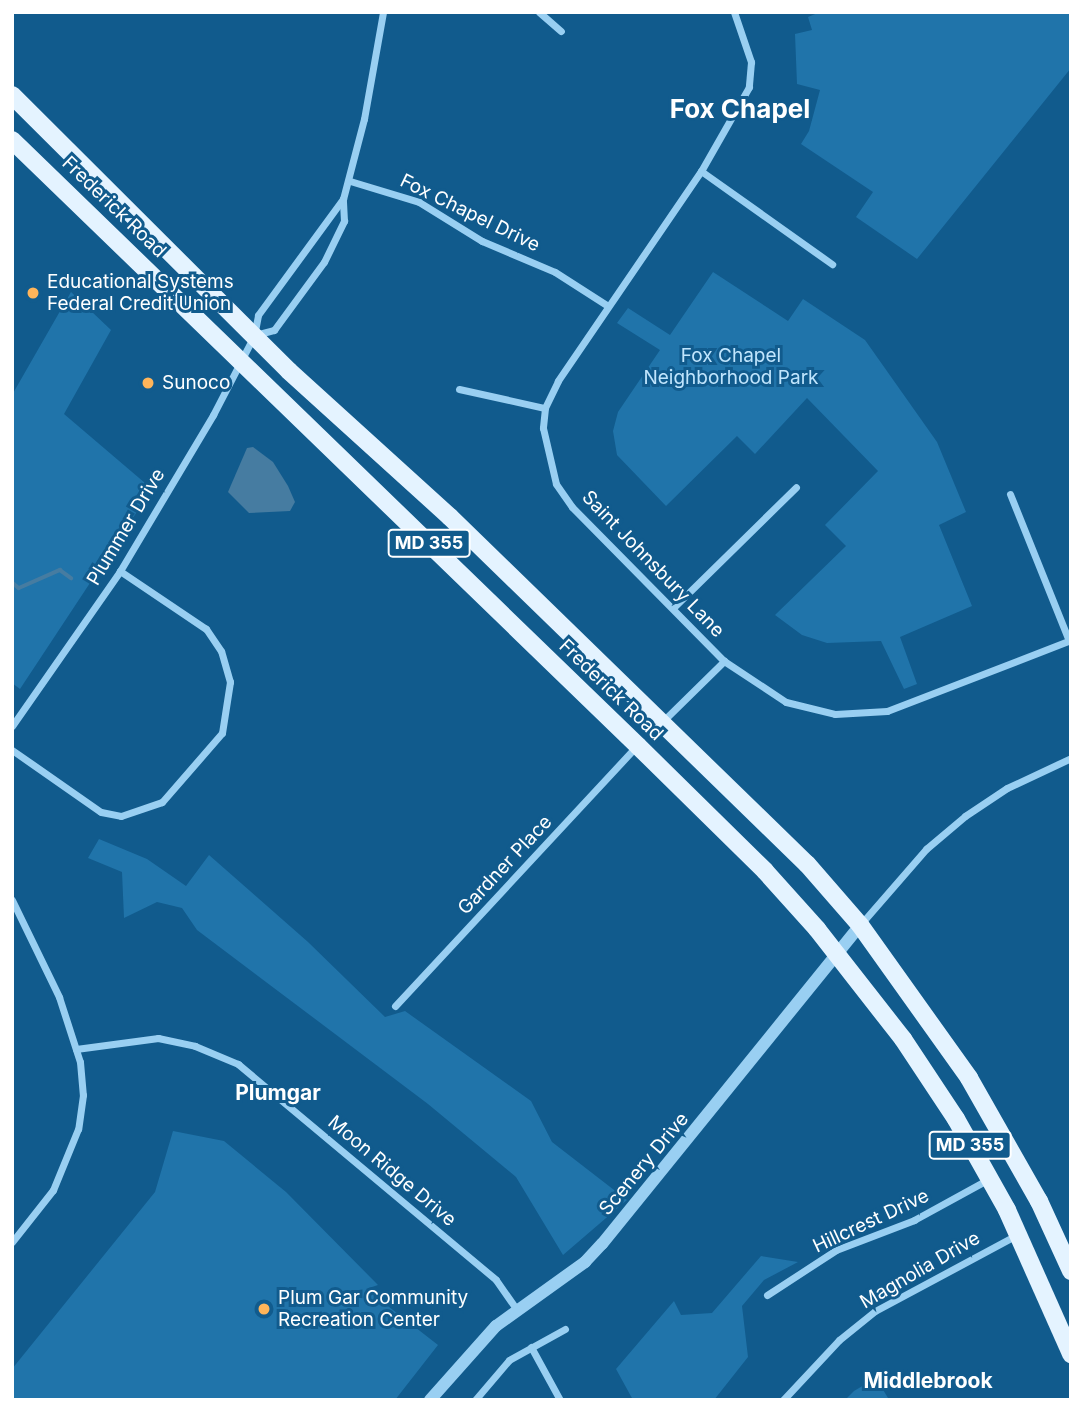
<!DOCTYPE html>
<html>
<head>
<meta charset="utf-8">
<style>
	body { margin:0 }
	#map { position:relative; width:1083px; height:1412px; overflow:hidden; background:#115b8d; font-family:Inter,sans-serif }
	div>[style] { position:absolute }
	.green>* { inset:0; background:#2074aa }
	.water>* { inset:0; background:#467ca1 }
	.stream>* { height:3.5px; margin:-1.75px; padding:0 1.75px; transform-origin:1.75px; border-radius:1.75px; background:#467ca1 }
	.minor>* { height:7px; margin:-3.5px; padding:0 3.5px; transform-origin:3.5px; border-radius:3.5px; background:#99cff2 }
	.tertiary>* { height:12px; margin:-6px; padding:0 6px; transform-origin:6px; border-radius:6px; background:#99cff2 }
	.primary>* { height:18px; margin:-9px; padding:0 9px; transform-origin:9px; border-radius:9px; background:#e4f3ff }
	.dots>* { width:19px; height:19px; translate:-50% -50%; box-sizing:border-box; border:4px solid #115b8d; border-radius:50% }
	span { translate:-50% -50%; white-space:nowrap; text-align:center; line-height:1.15; -webkit-text-stroke:6px #115b8d; paint-order:stroke }
	.shield-label span { padding:2px 5px; background:#115b8d; border:2px solid; border-radius:5px; -webkit-text-stroke-width:0 }
	.shield-label { font-size:18px; color:#fff; font-weight:700 }
	.street-label { font-size:19px; color:#fff }
	.poi-label { font-size:19px; color:#fff }
	.left { translate:0 -50%; text-align:left }
	.park-label { font-size:19px; color:#c0e5fd }
	.neighbourhood-label { font-size:21px; color:#fff; font-weight:700 }
	.district-label { font-size:26px; color:#fff; font-weight:700 }
	.frame { position:absolute; inset:0; border:14px solid #fff; pointer-events:none }
</style>
</head>
<body>
<div id="map">
	<div class="green">
		<div style="clip-path:polygon(820px 12px,1071px 12px,1071px 68px,917px 259px,856px 217px,873px 192px,801px 144px,809px 131px,820px 90px,797px 84px,795px 34px,812px 30px,808px 17px)"></div>
		<div style="clip-path:polygon(713px 272px,788px 321px,803px 299px,865px 340px,937px 442px,966px 512px,939px 525px,972px 606px,900px 637px,917px 684px,904px 689px,881px 641px,827px 643px,802px 635px,775px 615px,846px 546px,825px 525px,878px 471px,807px 398px,755px 454px,737px 436px,666px 506px,617px 455px,613px 431px,618px 412px,660px 350px,617px 323px,628px 308px,670px 335px)"></div>
		<div style="clip-path:polygon(71px 292px,111px 330px,64px 414px,152px 489px,20px 689px,12px 683px,12px 395px)"></div>
		<div style="clip-path:polygon(99px 839px,147px 859px,186px 886px,209px 855px,308px 942px,385px 1017px,405px 1011px,531px 1101px,552px 1142px,627px 1200px,563px 1255px,516px 1177px,428px 1104px,197px 930px,182px 908px,157px 902px,124px 918px,122px 872px,88px 858px)"></div>
		<div style="clip-path:polygon(173px 1131px,224px 1141px,286px 1192px,378px 1285px,366px 1289px,438px 1345px,395px 1400px,12px 1400px,12px 1369px,155px 1192px)"></div>
		<div style="clip-path:polygon(761px 1256px,798px 1262px,764px 1280px,742px 1306px,748px 1357px,714px 1400px,633px 1400px,616px 1369px,674px 1301px,681px 1315px,712px 1313px)"></div>
		<div style="clip-path:polygon(876px 1378px,888px 1398px,845px 1400px,854px 1391px)"></div>
	</div>
	<div class="water">
		<div style="clip-path:polygon(253px 447px,273px 462px,288px 486px,295px 502px,290px 511px,249px 513px,228px 492px,247px 448px)"></div>
	</div>
	<div class="stream">
		<div style="left:12px;top:582px;width:9px;rotate:41deg"></div>
		<div style="left:19px;top:588px;width:45px;rotate:-23.7deg"></div>
		<div style="left:60px;top:570px;width:14px;rotate:36deg"></div>
	</div>
	<div class="minor">
		<div style="left:539px;top:12px;width:29px;rotate:41deg"></div>
		<div style="left:734px;top:12px;width:53px;rotate:71.2deg"></div>
		<div style="left:751px;top:62px;width:25px;rotate:95deg"></div>
		<div style="left:749px;top:87px;width:97px;rotate:119.7deg"></div>
		<div style="left:701px;top:171px;width:254px;rotate:124.3deg"></div>
		<div style="left:558px;top:381px;width:30px;rotate:116deg"></div>
		<div style="left:545px;top:408px;width:20px;rotate:96deg"></div>
		<div style="left:543px;top:428px;width:57px;rotate:76.9deg"></div>
		<div style="left:556px;top:484px;width:28px;rotate:55deg"></div>
		<div style="left:572px;top:507px;width:216px;rotate:45.4deg"></div>
		<div style="left:724px;top:661px;width:74px;rotate:33.5deg"></div>
		<div style="left:786px;top:702px;width:50px;rotate:13.8deg"></div>
		<div style="left:835px;top:714px;width:52px;rotate:-3.3deg"></div>
		<div style="left:887px;top:711px;width:197px;rotate:-21.1deg"></div>
		<div style="left:701px;top:171px;width:161px;rotate:35.4deg"></div>
		<div style="left:350px;top:181px;width:72px;rotate:16.9deg"></div>
		<div style="left:419px;top:202px;width:74px;rotate:31.8deg"></div>
		<div style="left:482px;top:241px;width:79px;rotate:23deg"></div>
		<div style="left:555px;top:272px;width:63px;rotate:32.7deg"></div>
		<div style="left:255px;top:335px;width:20px;rotate:-15deg"></div>
		<div style="left:274px;top:330px;width:84px;rotate:-53.7deg"></div>
		<div style="left:324px;top:262px;width:46px;rotate:-64deg"></div>
		<div style="left:344px;top:221px;width:22px;rotate:-93deg"></div>
		<div style="left:459px;top:389px;width:88px;rotate:12.5deg"></div>
		<div style="left:1010px;top:494px;width:158px;rotate:68.1deg"></div>
		<div style="left:674px;top:607px;width:171px;rotate:-44.5deg"></div>
		<div style="left:663px;top:721px;width:86px;rotate:-44.5deg"></div>
		<div style="left:12px;top:726px;width:189px;rotate:-55.1deg"></div>
		<div style="left:120px;top:571px;width:182px;rotate:-59.2deg"></div>
		<div style="left:213px;top:415px;width:89px;rotate:-62.6deg"></div>
		<div style="left:254px;top:336px;width:21px;rotate:-79deg"></div>
		<div style="left:258px;top:315px;width:144px;rotate:-53.8deg"></div>
		<div style="left:343px;top:199px;width:83px;rotate:-75.3deg"></div>
		<div style="left:364px;top:119px;width:109px;rotate:-79.9deg"></div>
		<div style="left:12px;top:750px;width:108px;rotate:34.9deg"></div>
		<div style="left:101px;top:812px;width:20px;rotate:11deg"></div>
		<div style="left:121px;top:816px;width:43px;rotate:-18.9deg"></div>
		<div style="left:162px;top:802px;width:91px;rotate:-49deg"></div>
		<div style="left:222px;top:733px;width:52px;rotate:-81.1deg"></div>
		<div style="left:230px;top:682px;width:32px;rotate:-106deg"></div>
		<div style="left:221px;top:651px;width:27px;rotate:-124deg"></div>
		<div style="left:206px;top:629px;width:104px;rotate:-146deg"></div>
		<div style="left:12px;top:900px;width:108px;rotate:64.1deg"></div>
		<div style="left:59px;top:997px;width:68px;rotate:72.1deg"></div>
		<div style="left:80px;top:1062px;width:33px;rotate:85deg"></div>
		<div style="left:83px;top:1095px;width:34px;rotate:98deg"></div>
		<div style="left:78px;top:1129px;width:66px;rotate:112.3deg"></div>
		<div style="left:53px;top:1190px;width:66px;rotate:128.3deg"></div>
		<div style="left:860px;top:925px;width:101px;rotate:-49deg"></div>
		<div style="left:926px;top:849px;width:51px;rotate:-40.2deg"></div>
		<div style="left:965px;top:816px;width:50px;rotate:-33.7deg"></div>
		<div style="left:1007px;top:788px;width:71px;rotate:-25.1deg"></div>
		<div style="left:395px;top:1006px;width:355px;rotate:-47.1deg"></div>
		<div style="left:76px;top:1049px;width:83px;rotate:-7.6deg"></div>
		<div style="left:158px;top:1038px;width:38px;rotate:12deg"></div>
		<div style="left:195px;top:1046px;width:47px;rotate:22.7deg"></div>
		<div style="left:238px;top:1064px;width:336px;rotate:39.9deg"></div>
		<div style="left:496px;top:1280px;width:37px;rotate:55deg"></div>
		<div style="left:767px;top:1295px;width:82px;rotate:-33.1deg"></div>
		<div style="left:836px;top:1250px;width:84px;rotate:-21deg"></div>
		<div style="left:914px;top:1220px;width:85px;rotate:-28.7deg"></div>
		<div style="left:531px;top:1347px;width:60px;rotate:61.3deg"></div>
		<div style="left:475px;top:1400px;width:52px;rotate:-49.6deg"></div>
		<div style="left:509px;top:1360px;width:64px;rotate:-29deg"></div>
		<div style="left:783px;top:1400px;width:82px;rotate:-47deg"></div>
		<div style="left:839px;top:1340px;width:46px;rotate:-38.9deg"></div>
		<div style="left:875px;top:1311px;width:161px;rotate:-28.2deg"></div>
	</div>
	<div class="tertiary">
		<div style="left:430px;top:1400px;width:99px;rotate:-48.3deg"></div>
		<div style="left:496px;top:1326px;width:110px;rotate:-35.7deg"></div>
		<div style="left:585px;top:1262px;width:25px;rotate:-47deg"></div>
		<div style="left:602px;top:1244px;width:410px;rotate:-51deg"></div>
	</div>
	<div class="primary">
		<div style="left:12px;top:95px;width:391px;rotate:44.9deg"></div>
		<div style="left:289px;top:371px;width:217px;rotate:42.2deg"></div>
		<div style="left:450px;top:517px;width:498px;rotate:44.2deg"></div>
		<div style="left:807px;top:864px;width:81px;rotate:49deg"></div>
		<div style="left:860px;top:925px;width:188px;rotate:54.5deg"></div>
		<div style="left:969px;top:1078px;width:142px;rotate:60.4deg"></div>
		<div style="left:1039px;top:1201px;width:77px;rotate:65.4deg"></div>
		<div style="left:12px;top:140px;width:871px;rotate:44.07deg"></div>
		<div style="left:638px;top:746px;width:178px;rotate:44.5deg"></div>
		<div style="left:765px;top:871px;width:78px;rotate:48.1deg"></div>
		<div style="left:817px;top:929px;width:140px;rotate:52deg"></div>
		<div style="left:903px;top:1039px;width:96px;rotate:56.5deg"></div>
		<div style="left:956px;top:1119px;width:104px;rotate:60.7deg"></div>
		<div style="left:1007px;top:1210px;width:158px;rotate:66deg"></div>
	</div>
	<div class="dots">
		<div style="left:33px;top:293px;background:#ffb55a"></div>
		<div style="left:148px;top:383px;background:#ffb55a"></div>
		<div style="left:264px;top:1309px;background:#ffb55a"></div>
	</div>
	<div class="shield-label">
		<span style="left:429px;top:543px">MD 355</span>
		<span style="left:970px;top:1145px">MD 355</span>
	</div>
	<div class="street-label">
		<span style="left:114px;top:207px;rotate:44deg">Frederick Road</span>
		<span style="left:470px;top:213px;rotate:26deg">Fox Chapel Drive</span>
		<span style="left:126px;top:527px;rotate:-59deg">Plummer Drive</span>
		<span style="left:653px;top:564px;rotate:46deg">Saint Johnsbury Lane</span>
		<span style="left:611px;top:690px;rotate:44deg">Frederick Road</span>
		<span style="left:505px;top:865px;rotate:-47deg">Gardner Place</span>
		<span style="left:644px;top:1164px;rotate:-50deg">Scenery Drive</span>
		<span style="left:392px;top:1171px;rotate:40deg">Moon Ridge Drive</span>
		<span style="left:871px;top:1221px;rotate:-25deg">Hillcrest Drive</span>
		<span style="left:920px;top:1270px;rotate:-30deg">Magnolia Drive</span>
	</div>
	<div class="poi-label">
		<span class="left" style="left:47px;top:293px">Educational Systems<br>Federal Credit Union</span>
		<span class="left" style="left:162px;top:383px">Sunoco</span>
		<span class="left" style="left:278px;top:1309px">Plum Gar Community<br>Recreation Center</span>
	</div>
	<div class="park-label">
		<span style="left:731px;top:367px">Fox Chapel<br>Neighborhood Park</span>
	</div>
	<div class="neighbourhood-label">
		<span style="left:278px;top:1093px">Plumgar</span>
		<span style="left:928px;top:1381px">Middlebrook</span>
	</div>
	<div class="district-label">
		<span style="left:740px;top:109px">Fox Chapel</span>
	</div>
	<div class="frame"></div>
</div>
</body>
</html>
